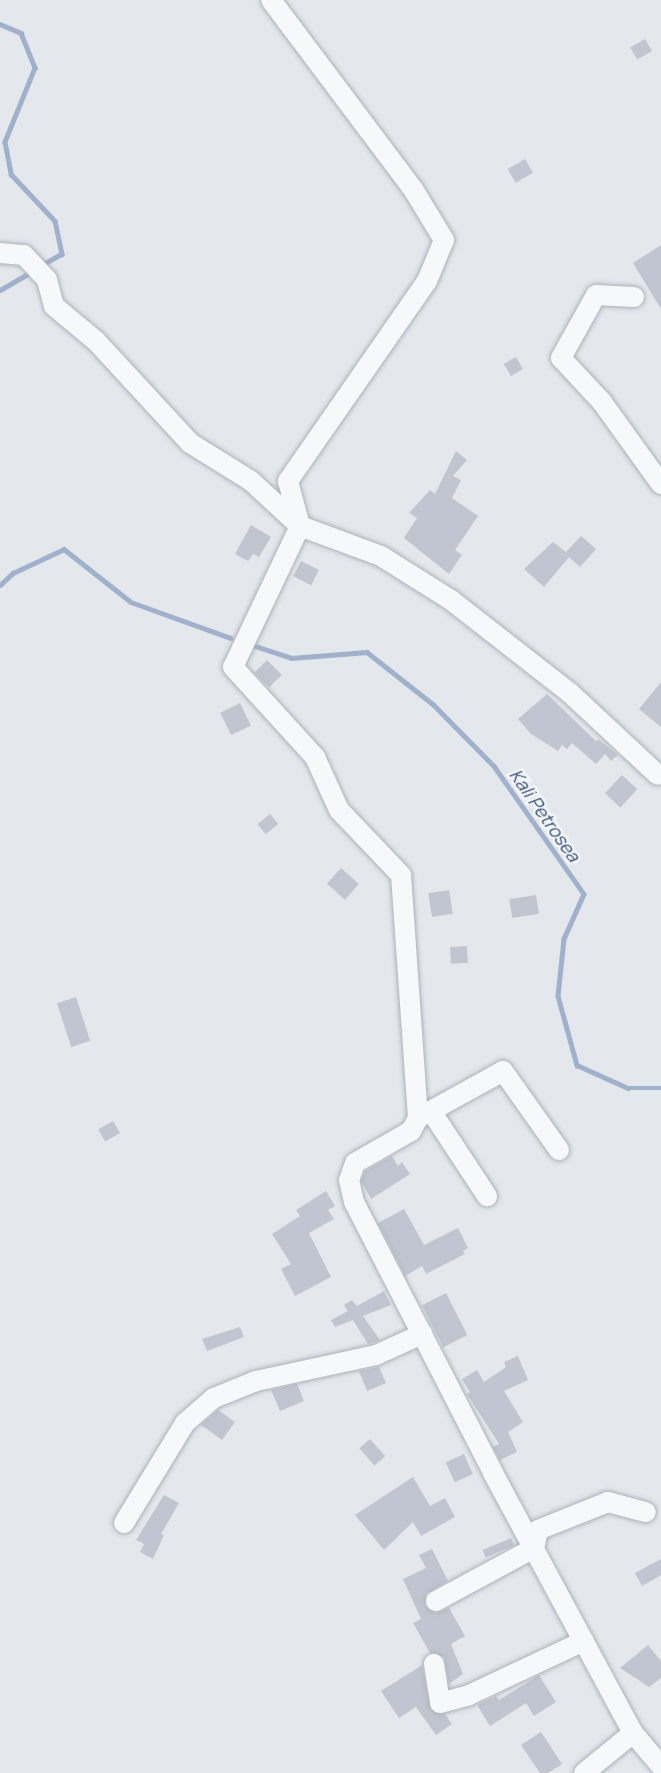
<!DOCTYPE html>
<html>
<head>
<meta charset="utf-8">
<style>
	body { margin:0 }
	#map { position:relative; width:661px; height:1773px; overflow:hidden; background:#e4e7ec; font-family:Manrope,sans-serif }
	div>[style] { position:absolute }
	.stream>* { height:4.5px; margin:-2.25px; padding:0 2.25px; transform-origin:2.25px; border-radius:2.25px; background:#a0b1cb }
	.building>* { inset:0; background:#c1c5cf; transform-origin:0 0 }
	.roads { filter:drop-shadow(0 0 2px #adb1ba) drop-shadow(0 0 2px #adb1ba) }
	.minor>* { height:20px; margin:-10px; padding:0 10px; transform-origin:10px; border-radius:10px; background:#f7f8fa }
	span { translate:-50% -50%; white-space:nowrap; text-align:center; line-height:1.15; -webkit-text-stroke:5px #f4f6f9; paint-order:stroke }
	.water-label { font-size:18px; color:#364e78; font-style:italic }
</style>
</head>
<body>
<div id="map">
	<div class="stream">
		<div style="left:0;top:24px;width:23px;rotate:23deg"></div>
		<div style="left:21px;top:33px;width:38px;rotate:68deg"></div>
		<div style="left:35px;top:68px;width:80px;rotate:112.1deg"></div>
		<div style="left:5px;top:142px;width:33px;rotate:79deg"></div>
		<div style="left:11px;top:174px;width:64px;rotate:46.9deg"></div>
		<div style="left:55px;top:221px;width:34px;rotate:78deg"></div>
		<div style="left:62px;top:254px;width:24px;rotate:150deg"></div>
		<div style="left:0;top:290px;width:36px;rotate:-30deg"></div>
		<div style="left:0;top:585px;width:18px;rotate:-43deg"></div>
		<div style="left:13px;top:573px;width:56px;rotate:-25.2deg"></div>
		<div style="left:64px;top:549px;width:85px;rotate:38.3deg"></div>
		<div style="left:131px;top:602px;width:106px;rotate:19.8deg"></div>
		<div style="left:255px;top:646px;width:38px;rotate:18deg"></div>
		<div style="left:291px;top:658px;width:76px;rotate:-4.5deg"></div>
		<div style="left:367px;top:652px;width:85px;rotate:38.3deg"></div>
		<div style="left:434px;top:705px;width:86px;rotate:45.5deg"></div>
		<div style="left:494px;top:766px;width:156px;rotate:54.9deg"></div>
		<div style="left:584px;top:894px;width:49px;rotate:114deg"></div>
		<div style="left:564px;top:939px;width:57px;rotate:96deg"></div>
		<div style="left:558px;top:996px;width:72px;rotate:74.6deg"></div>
		<div style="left:577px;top:1065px;width:56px;rotate:24.3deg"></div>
		<div style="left:628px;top:1088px;width:33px"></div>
	</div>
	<div class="building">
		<div style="left:645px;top:39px;width:14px;height:17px;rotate:60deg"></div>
		<div style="left:525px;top:159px;width:16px;height:20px;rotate:60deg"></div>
		<div style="clip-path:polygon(661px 245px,661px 309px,633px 263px)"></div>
		<div style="left:516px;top:357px;width:14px;height:14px;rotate:60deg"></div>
		<div style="clip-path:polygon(456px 451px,467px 460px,453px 476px,461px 480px,452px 498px,478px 516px,455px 550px,462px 555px,449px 574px,404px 538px,417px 518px,409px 513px,430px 490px,435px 494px)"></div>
		<div style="clip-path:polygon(251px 525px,271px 537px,259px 557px,253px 554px,248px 561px,235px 554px)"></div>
		<div style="clip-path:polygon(581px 536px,596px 549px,580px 567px,569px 557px,544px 587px,524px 569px,553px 542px,566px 552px)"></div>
		<div style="left:301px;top:561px;width:20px;height:17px;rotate:27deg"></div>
		<div style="left:267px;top:660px;width:21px;height:18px;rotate:45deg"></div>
		<div style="clip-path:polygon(661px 682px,661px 727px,639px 709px)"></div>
		<div style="clip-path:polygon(547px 694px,596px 741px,598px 739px,618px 755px,611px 761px,605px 754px,596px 764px,572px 743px,567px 749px,562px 745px,558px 751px,531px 734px,518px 719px)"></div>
		<div style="left:240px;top:703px;width:25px;height:22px;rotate:64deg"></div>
		<div style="left:622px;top:775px;width:21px;height:25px;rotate:43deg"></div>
		<div style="left:270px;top:814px;width:13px;height:16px;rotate:51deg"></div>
		<div style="left:341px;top:868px;width:24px;height:21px;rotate:42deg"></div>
		<div style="left:449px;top:890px;width:24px;height:21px;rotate:81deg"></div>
		<div style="left:536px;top:895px;width:19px;height:27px;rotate:81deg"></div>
		<div style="left:467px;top:946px;width:17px;height:17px;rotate:87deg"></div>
		<div style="left:76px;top:997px;width:46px;height:20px;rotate:72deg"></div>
		<div style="left:113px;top:1121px;width:14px;height:17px;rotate:60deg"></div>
		<div style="clip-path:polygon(392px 1156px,398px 1166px,402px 1162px,410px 1174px,371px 1199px,361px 1181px,365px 1171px)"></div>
		<div style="clip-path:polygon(326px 1191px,335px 1206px,328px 1210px,334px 1219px,309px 1233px,331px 1277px,295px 1296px,281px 1269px,291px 1264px,272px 1234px,300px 1216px,296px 1210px)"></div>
		<div style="clip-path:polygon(404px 1209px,424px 1245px,458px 1228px,468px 1248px,463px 1251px,465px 1254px,426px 1274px,422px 1266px,405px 1276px,378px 1223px)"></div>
		<div style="clip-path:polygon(384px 1291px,391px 1305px,363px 1316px,380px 1340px,368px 1344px,353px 1320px,335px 1327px,331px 1320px,348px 1311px,344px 1305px,352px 1300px,357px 1306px)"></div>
		<div style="left:446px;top:1293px;width:47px;height:27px;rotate:63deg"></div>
		<div style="clip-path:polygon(240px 1327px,244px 1337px,207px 1351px,202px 1339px)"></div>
		<div style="clip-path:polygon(518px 1356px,528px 1380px,504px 1391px,523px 1422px,508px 1432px,517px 1452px,500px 1460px,493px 1447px,499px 1444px,467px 1394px,470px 1392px,462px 1379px,477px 1370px,484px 1382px,506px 1367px,504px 1362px)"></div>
		<div style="clip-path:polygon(379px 1367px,386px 1383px,367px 1391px,359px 1371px)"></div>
		<div style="clip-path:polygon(297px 1384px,304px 1401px,280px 1411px,271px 1390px)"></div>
		<div style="clip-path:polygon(218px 1410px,235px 1422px,222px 1440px,201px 1425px)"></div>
		<div style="left:370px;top:1439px;width:23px;height:14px;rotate:49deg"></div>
		<div style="left:464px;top:1454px;width:22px;height:20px;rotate:66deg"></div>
		<div style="clip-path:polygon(413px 1477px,430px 1506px,445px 1498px,455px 1517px,421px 1536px,413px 1522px,384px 1550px,355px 1515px)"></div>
		<div style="clip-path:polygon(164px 1495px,179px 1503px,161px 1534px,164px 1535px,153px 1559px,140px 1552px,144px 1544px,136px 1540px)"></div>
		<div style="left:511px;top:1538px;width:8px;height:31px;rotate:67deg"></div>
		<div style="clip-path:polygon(432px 1549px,448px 1581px,426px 1594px,425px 1606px,435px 1613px,449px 1608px,465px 1636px,451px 1644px,463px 1674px,449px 1684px,444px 1657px,430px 1653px,413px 1623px,421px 1619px,403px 1579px,426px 1568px,419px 1555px)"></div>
		<div style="clip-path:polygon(661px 1559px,661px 1575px,642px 1586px,635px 1573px)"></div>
		<div style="clip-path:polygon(648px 1645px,661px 1661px,661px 1678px,649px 1687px,620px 1668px)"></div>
		<div style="clip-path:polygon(422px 1665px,431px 1710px,445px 1714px,452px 1724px,436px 1735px,416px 1707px,399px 1718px,381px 1691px)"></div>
		<div style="clip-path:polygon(539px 1675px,556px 1702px,534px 1716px,526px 1703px,490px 1726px,477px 1705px,496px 1696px,499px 1700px)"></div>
		<div style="clip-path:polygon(541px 1732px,562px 1764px,548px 1773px,540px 1773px,521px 1745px)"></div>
	</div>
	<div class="roads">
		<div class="minor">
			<div style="left:271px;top:0;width:236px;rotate:53.1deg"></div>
			<div style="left:413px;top:189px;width:60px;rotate:58.7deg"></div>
			<div style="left:444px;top:240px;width:44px;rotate:112.5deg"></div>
			<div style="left:427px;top:281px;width:244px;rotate:124.8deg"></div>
			<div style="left:288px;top:481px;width:47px;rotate:75.1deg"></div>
			<div style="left:300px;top:526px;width:156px;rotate:115.4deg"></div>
			<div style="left:233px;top:667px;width:122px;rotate:47.7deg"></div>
			<div style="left:315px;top:757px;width:58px;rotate:65.6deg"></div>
			<div style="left:339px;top:810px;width:90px;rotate:46.4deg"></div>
			<div style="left:401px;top:875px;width:244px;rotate:86deg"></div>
			<div style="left:418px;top:1118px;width:15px;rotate:118deg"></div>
			<div style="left:411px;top:1131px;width:64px;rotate:150.3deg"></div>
			<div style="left:355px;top:1163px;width:18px;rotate:109deg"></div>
			<div style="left:349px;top:1180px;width:23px;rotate:77deg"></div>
			<div style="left:354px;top:1202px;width:305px;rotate:62.8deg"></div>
			<div style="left:493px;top:1473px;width:295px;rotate:61.7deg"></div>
			<div style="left:633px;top:1733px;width:43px;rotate:49.7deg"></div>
			<div style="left:0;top:253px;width:24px;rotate:5deg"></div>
			<div style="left:24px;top:255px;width:34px;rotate:47deg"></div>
			<div style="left:47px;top:280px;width:27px;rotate:75deg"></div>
			<div style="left:54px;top:306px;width:55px;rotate:39.8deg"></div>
			<div style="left:96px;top:341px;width:139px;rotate:47.3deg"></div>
			<div style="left:190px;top:443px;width:72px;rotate:31.9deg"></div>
			<div style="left:251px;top:481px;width:67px;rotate:42.6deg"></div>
			<div style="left:300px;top:526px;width:86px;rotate:20.3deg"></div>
			<div style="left:381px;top:556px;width:83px;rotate:32.2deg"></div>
			<div style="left:451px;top:600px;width:151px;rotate:38deg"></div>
			<div style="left:570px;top:693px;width:120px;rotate:43deg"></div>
			<div style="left:634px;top:297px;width:38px;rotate:-177deg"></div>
			<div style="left:596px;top:295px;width:72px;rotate:119.1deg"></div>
			<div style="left:561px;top:358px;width:60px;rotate:47deg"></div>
			<div style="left:602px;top:402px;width:101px;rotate:54.3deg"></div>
			<div style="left:431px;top:1111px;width:102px;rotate:56.6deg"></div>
			<div style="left:418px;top:1118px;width:97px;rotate:-28.9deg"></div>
			<div style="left:503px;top:1071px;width:97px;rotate:54.7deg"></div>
			<div style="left:124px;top:1523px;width:117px;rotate:-58.6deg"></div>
			<div style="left:185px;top:1423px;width:38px;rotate:-41deg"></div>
			<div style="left:214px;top:1398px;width:45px;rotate:-22deg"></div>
			<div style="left:256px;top:1381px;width:123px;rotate:-12.2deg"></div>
			<div style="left:376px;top:1355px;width:51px;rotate:-24.5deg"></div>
			<div style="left:436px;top:1601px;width:111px;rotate:-28.4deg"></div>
			<div style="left:534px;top:1548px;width:18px;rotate:-77deg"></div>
			<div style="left:538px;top:1530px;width:75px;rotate:-21.8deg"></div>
			<div style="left:608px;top:1502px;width:39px;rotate:15deg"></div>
			<div style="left:434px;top:1664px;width:39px;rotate:81deg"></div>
			<div style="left:440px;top:1703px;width:30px;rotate:-15deg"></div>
			<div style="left:469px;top:1695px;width:127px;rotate:-25.2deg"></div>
			<div style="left:584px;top:1773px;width:63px;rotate:-39.2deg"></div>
		</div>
	</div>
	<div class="water-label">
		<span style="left:545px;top:815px;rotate:55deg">Kali Petrosea</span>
	</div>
</div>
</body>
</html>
